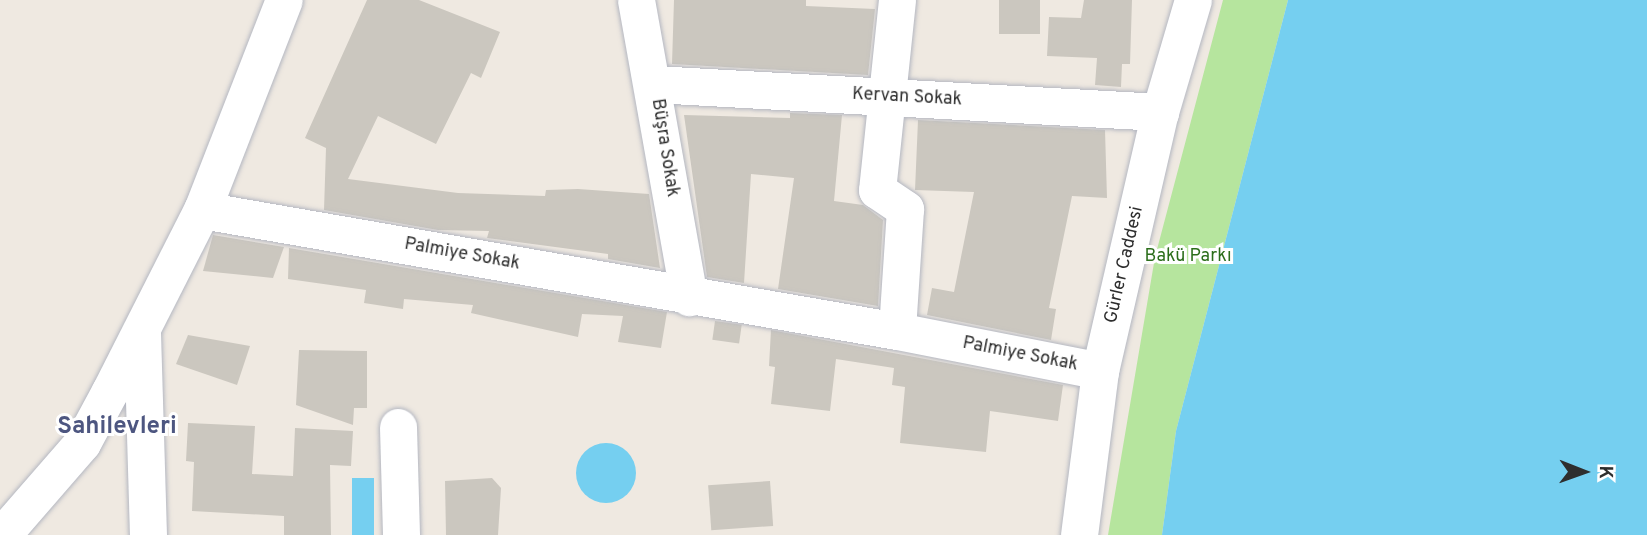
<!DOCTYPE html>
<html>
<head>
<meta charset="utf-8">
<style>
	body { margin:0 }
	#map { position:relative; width:1647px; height:535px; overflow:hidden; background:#efe9e1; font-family:Overpass,sans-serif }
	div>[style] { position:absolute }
	.green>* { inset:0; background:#b6e59e }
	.water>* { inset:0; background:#75cff0; transform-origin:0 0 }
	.round { border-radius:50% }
	.building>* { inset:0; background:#cbc7bf; transform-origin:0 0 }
	.roads { filter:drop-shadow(0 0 2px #b4b7c1) drop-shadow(0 0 2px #b4b7c1) }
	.minor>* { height:37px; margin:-18.5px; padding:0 18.5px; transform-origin:18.5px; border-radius:18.5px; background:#fff }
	span { translate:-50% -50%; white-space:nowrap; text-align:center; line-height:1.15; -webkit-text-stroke:6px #fff; paint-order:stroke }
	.street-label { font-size:18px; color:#2e2e2e }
	.park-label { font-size:18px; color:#2c6e1b }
	.district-label { font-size:24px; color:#4d5680; font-weight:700 }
	.north { position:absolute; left:1549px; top:437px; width:70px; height:70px; -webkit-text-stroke:5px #fff; paint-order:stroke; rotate:91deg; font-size:19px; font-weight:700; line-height:28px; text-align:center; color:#2e2e2e }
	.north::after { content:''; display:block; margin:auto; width:24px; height:32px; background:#2e2e2e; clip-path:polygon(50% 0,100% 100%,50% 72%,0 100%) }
</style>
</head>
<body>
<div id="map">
	<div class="green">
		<div style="clip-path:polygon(1223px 0,1288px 0,1176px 431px,1162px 535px,1108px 535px,1155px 257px)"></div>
	</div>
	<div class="water">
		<div style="clip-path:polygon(1288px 0,1647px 0,1647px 535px,1162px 535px,1176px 431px)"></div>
		<div class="round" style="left:576px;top:443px;width:60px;height:60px"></div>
		<div style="left:352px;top:478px;width:22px;height:57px"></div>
	</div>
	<div class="building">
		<div style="clip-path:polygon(367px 0,419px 0,500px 32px,481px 78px,471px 73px,436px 144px,378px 116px,348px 179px,458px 193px,545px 196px,546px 190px,578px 189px,649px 194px,660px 268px,608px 259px,608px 254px,487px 238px,489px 231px,438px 230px,324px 210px,326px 148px,305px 138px)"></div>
		<div style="clip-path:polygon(674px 0,806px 0,806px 6px,875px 9px,868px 75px,672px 64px)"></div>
		<div style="left:999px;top:0;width:41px;height:34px"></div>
		<div style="clip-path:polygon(1084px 0,1132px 0,1130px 64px,1122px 64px,1121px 87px,1095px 85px,1097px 58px,1047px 56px,1049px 17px,1081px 18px)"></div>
		<div style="clip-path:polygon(790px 113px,842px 115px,834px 201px,863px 205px,883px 220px,878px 306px,778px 289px,794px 178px,751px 174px,744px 283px,707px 277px,684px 115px,790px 118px)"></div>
		<div style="clip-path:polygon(918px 120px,1105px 130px,1107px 198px,1072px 196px,1049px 308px,1056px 309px,1051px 340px,927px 315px,932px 288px,954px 292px,974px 192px,915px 190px)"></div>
		<div style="clip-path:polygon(213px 235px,284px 247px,273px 278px,203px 271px)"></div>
		<div style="clip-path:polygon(289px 248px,667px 312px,661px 348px,618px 342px,623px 316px,582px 314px,578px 337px,471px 313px,473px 305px,404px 299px,403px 309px,364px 303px,366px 290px,288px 279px)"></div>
		<div style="left:715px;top:321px;width:27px;height:19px;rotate:8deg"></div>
		<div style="clip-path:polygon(771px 330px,1063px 385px,1058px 421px,990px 411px,986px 452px,900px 443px,905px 387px,892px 385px,894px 368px,836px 359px,830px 411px,771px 404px,775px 367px,769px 366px)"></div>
		<div style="clip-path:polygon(188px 335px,250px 346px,237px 385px,176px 364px)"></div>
		<div style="clip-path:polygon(299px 350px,367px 351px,367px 408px,354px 408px,353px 425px,296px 405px)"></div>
		<div style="clip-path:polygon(188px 423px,255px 426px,252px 474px,293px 476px,295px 428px,353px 431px,351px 466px,330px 465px,331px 535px,284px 535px,284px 516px,192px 511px,194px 462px,186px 461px)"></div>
		<div style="clip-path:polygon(492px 478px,501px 488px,498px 535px,446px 535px,445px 481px)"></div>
		<div style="left:770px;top:481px;width:45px;height:62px;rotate:86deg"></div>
	</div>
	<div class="roads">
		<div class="minor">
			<div style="left:636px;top:0;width:302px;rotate:79.9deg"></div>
			<div style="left:897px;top:0;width:191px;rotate:96deg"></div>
			<div style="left:877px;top:190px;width:34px;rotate:34deg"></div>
			<div style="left:905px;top:209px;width:122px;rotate:93.8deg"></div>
			<div style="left:654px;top:84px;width:507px;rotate:3.17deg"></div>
			<div style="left:202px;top:210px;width:705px;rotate:9.88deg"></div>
			<div style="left:897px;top:331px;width:207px;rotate:11.1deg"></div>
			<div style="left:142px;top:333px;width:202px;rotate:88.3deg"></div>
			<div style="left:398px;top:427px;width:108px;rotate:88.4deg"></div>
			<div style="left:2px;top:535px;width:122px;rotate:-49deg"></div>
			<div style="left:82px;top:443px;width:59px;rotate:-61.7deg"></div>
			<div style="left:110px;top:391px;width:203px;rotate:-63.1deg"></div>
			<div style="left:202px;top:210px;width:225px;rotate:-68.7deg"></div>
			<div style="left:1079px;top:535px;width:165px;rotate:-82.7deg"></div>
			<div style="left:1100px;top:371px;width:266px;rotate:-77deg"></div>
			<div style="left:1160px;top:112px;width:117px;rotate:-73.6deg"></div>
		</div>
	</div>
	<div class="street-label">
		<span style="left:907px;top:98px;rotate:3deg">Kervan Sokak</span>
		<span style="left:664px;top:148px;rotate:81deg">Büşra Sokak</span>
		<span style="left:462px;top:255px;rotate:10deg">Palmiye Sokak</span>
		<span style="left:1125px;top:265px;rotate:-77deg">Gürler Caddesi</span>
		<span style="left:1020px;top:355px;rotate:11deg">Palmiye Sokak</span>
	</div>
	<div class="park-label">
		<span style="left:1188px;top:257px">Bakü Parkı</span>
	</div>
	<div class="district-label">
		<span style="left:117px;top:428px">Sahilevleri</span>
	</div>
	<div class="north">K</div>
</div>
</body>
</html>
